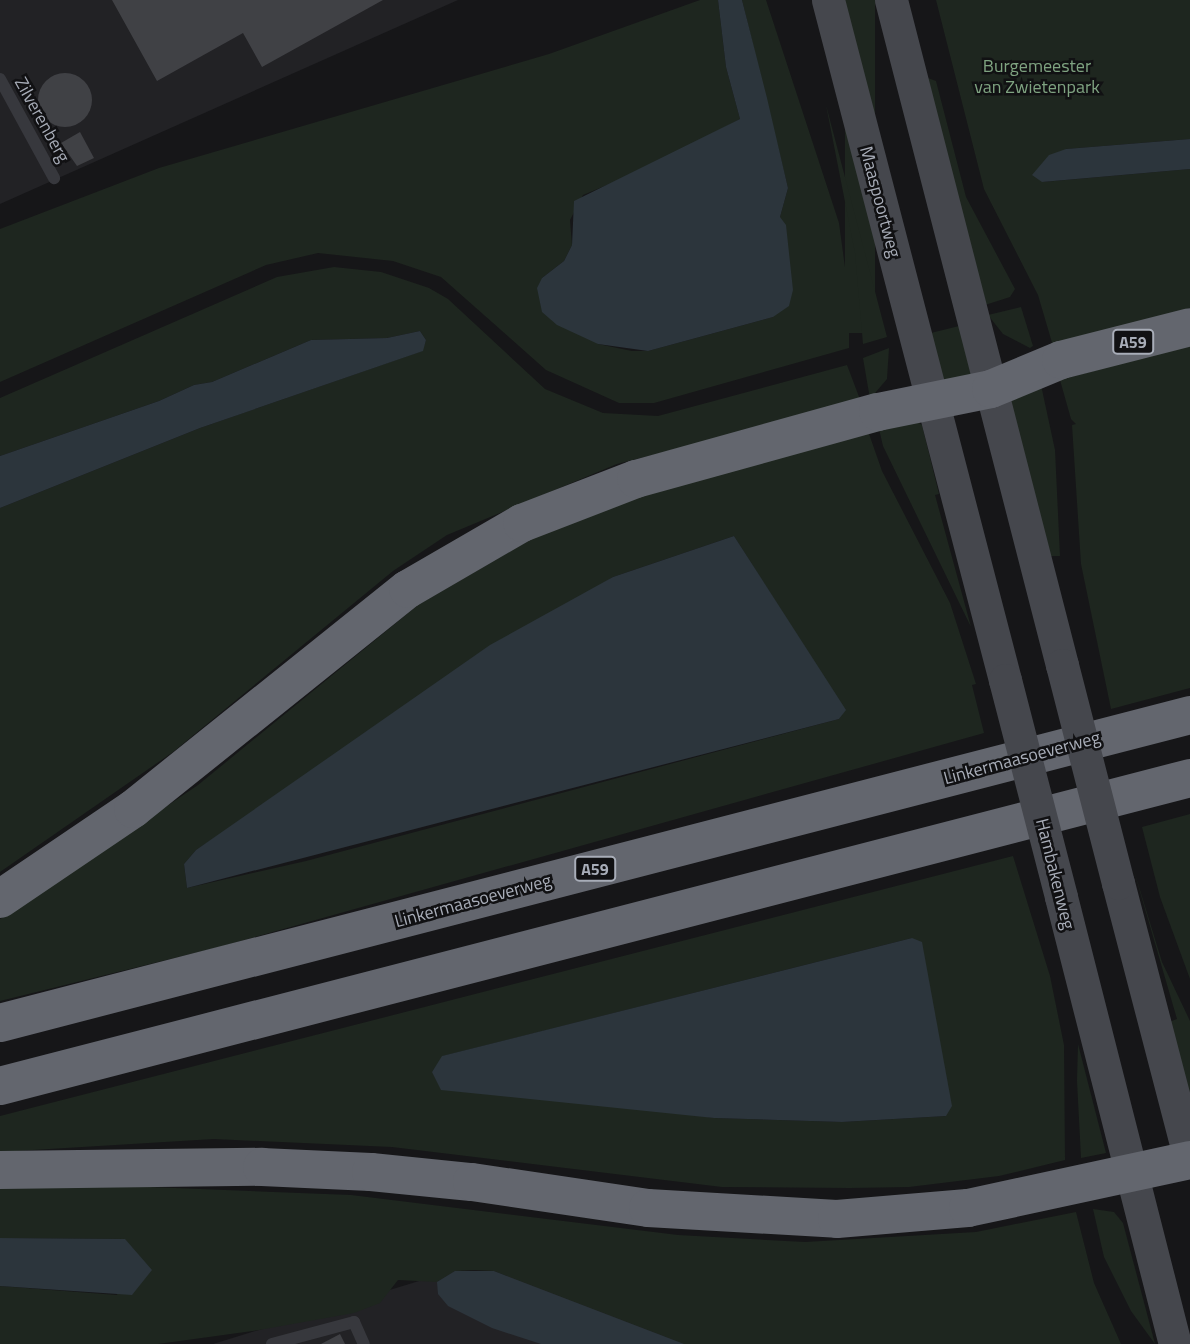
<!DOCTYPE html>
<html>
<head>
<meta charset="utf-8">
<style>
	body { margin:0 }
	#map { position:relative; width:1190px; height:1344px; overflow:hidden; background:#161618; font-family:"Titillium Web",sans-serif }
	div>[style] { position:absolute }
	.built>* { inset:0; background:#222225 }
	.green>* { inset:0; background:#1e261f; transform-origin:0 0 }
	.water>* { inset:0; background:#2c353c }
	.building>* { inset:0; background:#404145 }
	.round { border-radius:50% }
	.lane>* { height:12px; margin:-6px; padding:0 6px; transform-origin:6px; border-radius:6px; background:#37383d }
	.secondary>* { height:33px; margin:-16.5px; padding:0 16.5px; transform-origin:16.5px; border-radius:16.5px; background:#45474d }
	.highway>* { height:38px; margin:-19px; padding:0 19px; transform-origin:19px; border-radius:19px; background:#63666e }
	.secondary-bridge>* { height:33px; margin:-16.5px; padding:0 16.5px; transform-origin:16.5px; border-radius:16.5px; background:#45474d }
	span { translate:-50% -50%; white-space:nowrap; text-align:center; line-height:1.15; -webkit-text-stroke:5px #111113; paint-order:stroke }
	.shield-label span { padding:2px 5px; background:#111113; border:2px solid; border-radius:5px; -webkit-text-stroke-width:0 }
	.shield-label { font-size:16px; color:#a8adb8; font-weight:700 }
	.park-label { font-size:18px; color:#7fa381 }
	.street-label { font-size:18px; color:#a8adb8 }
</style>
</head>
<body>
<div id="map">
	<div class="built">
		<div style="clip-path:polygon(0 0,458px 0,0 204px)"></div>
		<div style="clip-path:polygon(455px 1270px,1082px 1344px,213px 1344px)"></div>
	</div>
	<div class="green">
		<div style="clip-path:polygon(700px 0,718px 0,726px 67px,740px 119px,648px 168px,583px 195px,570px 220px,572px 245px,564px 261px,542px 278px,598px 344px,632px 351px,648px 351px,773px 317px,780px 217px,788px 188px,742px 0,766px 0,839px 223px,849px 297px,849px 348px,654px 403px,619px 403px,546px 370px,441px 277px,393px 261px,318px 253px,266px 265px,0 382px,0 229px,159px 168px,549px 54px)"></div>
		<div style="left:845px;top:0;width:30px;height:333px"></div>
		<div style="clip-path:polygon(936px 0,1190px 0,1190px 139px,1066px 149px,1043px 182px,1190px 169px,1190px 308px,1053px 346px,1038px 295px,984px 189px)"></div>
		<div style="clip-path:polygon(925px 77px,936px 81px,966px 197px,1015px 289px,1010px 297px,985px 305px)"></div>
		<div style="clip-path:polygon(826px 105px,887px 337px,863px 344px,855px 253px)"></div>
		<div style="clip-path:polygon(334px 267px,381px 272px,429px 288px,448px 299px,545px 389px,603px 413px,658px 416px,847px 365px,861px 402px,617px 464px,447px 535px,393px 571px,173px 752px,0 872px,0 508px,200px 428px,422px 351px,426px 340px,420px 331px,387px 338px,311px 340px,212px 382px,194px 385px,159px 401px,0 456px,0 398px,277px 277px)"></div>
		<div style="clip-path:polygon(1021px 307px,1033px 346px,1030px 348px,1003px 334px,988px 315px)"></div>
		<div style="left:959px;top:326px;width:55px;height:29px;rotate:76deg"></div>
		<div style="clip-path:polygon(1190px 345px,1190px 688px,1111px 709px,1081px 564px,1072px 425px,1076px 424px,1071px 419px,1060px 380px)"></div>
		<div style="clip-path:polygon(889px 348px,887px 379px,870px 399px,863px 358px)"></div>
		<div style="clip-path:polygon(1041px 385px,1055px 450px,1060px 556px,1048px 556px,1011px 413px,1011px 396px)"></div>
		<div style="clip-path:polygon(916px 421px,922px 425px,939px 494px,935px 495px,971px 627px,883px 446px,879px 429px)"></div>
		<div style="clip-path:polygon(evenodd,868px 431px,882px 471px,950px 603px,976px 684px,972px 685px,984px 733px,219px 947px,0 1001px,0 919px,198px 785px,418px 605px,554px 526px,627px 497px,868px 431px,734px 536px,845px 710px,839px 719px,306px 861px,187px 888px,184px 864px,196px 850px,613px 577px,734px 536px)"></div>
		<div style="clip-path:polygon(1190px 814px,1190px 979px,1160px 897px,1142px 827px)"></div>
		<div style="clip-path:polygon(evenodd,1013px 856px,1050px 976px,1064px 1045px,1065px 1160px,999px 1176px,909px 1187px,850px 1188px,722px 1187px,392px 1147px,214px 1139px,0 1152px,0 1116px,1013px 856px,912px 938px,946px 1116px,842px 1122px,714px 1118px,432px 1072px,443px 1056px,912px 938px)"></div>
		<div style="clip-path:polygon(1132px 864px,1162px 962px,1190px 1021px,1190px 1100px,1169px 1022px,1177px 1019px)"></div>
		<div style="clip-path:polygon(1078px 1044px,1106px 1153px,1081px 1158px,1077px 1081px)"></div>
		<div style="clip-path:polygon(0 1181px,351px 1195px,678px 1235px,805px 1242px,976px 1232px,1076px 1212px,1094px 1283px,1121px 1344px,684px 1344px,494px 1271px,474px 1270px,455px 1271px,437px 1282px,398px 1280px,380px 1303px,354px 1313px,259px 1330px,158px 1344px,0 1344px,0 1286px,117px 1295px,125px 1239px,0 1238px)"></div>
		<div style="clip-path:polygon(1093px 1209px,1114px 1212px,1123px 1223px,1155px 1344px,1131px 1311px,1104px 1257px)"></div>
	</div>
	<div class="water">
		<div style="clip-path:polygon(718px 0,742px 0,767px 98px,788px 188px,780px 217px,786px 225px,793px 290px,789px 306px,773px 317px,648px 351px,598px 344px,557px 325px,542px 312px,537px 288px,542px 278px,564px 261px,572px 245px,574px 201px,740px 119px,726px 67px)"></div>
		<div style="clip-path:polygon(1190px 139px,1190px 169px,1042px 182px,1032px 175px,1049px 155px,1066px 149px)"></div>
		<div style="clip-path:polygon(420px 331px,426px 340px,423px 351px,200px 428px,0 508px,0 456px,159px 401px,194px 385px,212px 382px,311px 340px,387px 338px)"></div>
		<div style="clip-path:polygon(734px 536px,846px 710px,839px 719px,187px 888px,184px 864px,196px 850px,490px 645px,613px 577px)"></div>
		<div style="clip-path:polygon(912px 938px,922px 942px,952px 1106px,946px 1116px,842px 1122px,714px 1118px,441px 1090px,432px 1072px,442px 1056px)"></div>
		<div style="clip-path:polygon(0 1238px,125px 1239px,152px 1270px,132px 1295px,0 1286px)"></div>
		<div style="clip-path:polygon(455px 1271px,494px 1271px,684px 1344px,541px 1344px,492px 1328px,448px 1306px,438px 1294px,437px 1282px)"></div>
	</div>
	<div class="building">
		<div style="clip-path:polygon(112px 0,383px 0,262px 67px,243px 33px,157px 81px)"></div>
		<div class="round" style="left:38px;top:73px;width:54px;height:54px"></div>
		<div style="clip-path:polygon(80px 132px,94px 158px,77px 166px,61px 143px)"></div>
		<div style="clip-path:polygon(340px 1334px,345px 1344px,321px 1344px)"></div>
	</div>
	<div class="lane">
		<div style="left:0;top:79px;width:113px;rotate:61.4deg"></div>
		<div style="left:272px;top:1344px;width:85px;rotate:-15deg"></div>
		<div style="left:354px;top:1322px;width:24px;rotate:66deg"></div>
	</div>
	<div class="secondary">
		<div style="left:828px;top:0;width:703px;rotate:75.41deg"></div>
		<div style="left:891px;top:0;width:687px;rotate:75.58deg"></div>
		<div style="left:1118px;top:883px;width:285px;rotate:75.4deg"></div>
		<div style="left:1061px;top:897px;width:461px;rotate:75.7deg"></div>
	</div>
	<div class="highway">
		<div style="left:0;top:899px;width:161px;rotate:-34.1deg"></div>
		<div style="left:133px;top:809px;width:352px;rotate:-38.7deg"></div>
		<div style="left:408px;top:589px;width:132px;rotate:-30.1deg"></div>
		<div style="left:522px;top:523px;width:122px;rotate:-21.1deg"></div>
		<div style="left:636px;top:479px;width:251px;rotate:-15.5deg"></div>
		<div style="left:878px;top:412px;width:115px;rotate:-11.5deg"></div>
		<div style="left:991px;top:389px;width:76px;rotate:-22.5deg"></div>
		<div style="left:1061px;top:360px;width:133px;rotate:-14.3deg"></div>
		<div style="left:0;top:1023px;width:1229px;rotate:-14.51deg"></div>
		<div style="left:0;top:1086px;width:1229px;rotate:-14.51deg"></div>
		<div style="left:0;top:1170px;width:262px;rotate:-0.7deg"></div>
		<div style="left:262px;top:1167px;width:109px;rotate:2.6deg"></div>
		<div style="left:371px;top:1172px;width:101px;rotate:5.7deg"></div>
		<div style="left:472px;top:1182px;width:178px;rotate:8.4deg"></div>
		<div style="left:648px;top:1208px;width:189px;rotate:3.3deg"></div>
		<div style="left:837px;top:1219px;width:131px;rotate:-4.8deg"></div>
		<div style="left:968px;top:1208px;width:227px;rotate:-12.2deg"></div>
	</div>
	<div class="secondary-bridge">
		<div style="left:1062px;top:665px;width:225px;rotate:75.6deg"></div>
		<div style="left:1005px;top:680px;width:224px;rotate:75.5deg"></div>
	</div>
	<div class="shield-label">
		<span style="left:1133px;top:342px">A59</span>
		<span style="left:595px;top:869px">A59</span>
	</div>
	<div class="park-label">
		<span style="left:1037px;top:77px">Burgemeester<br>van Zwietenpark</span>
	</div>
	<div class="street-label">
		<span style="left:42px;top:120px;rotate:61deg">Zilverenberg</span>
		<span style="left:880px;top:202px;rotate:75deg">Maaspoortweg</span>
		<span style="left:1022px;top:758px;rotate:-15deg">Linkermaasoeverweg</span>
		<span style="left:1055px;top:874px;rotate:76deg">Hambakenweg</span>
		<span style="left:473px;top:901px;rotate:-15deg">Linkermaasoeverweg</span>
	</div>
</div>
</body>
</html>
